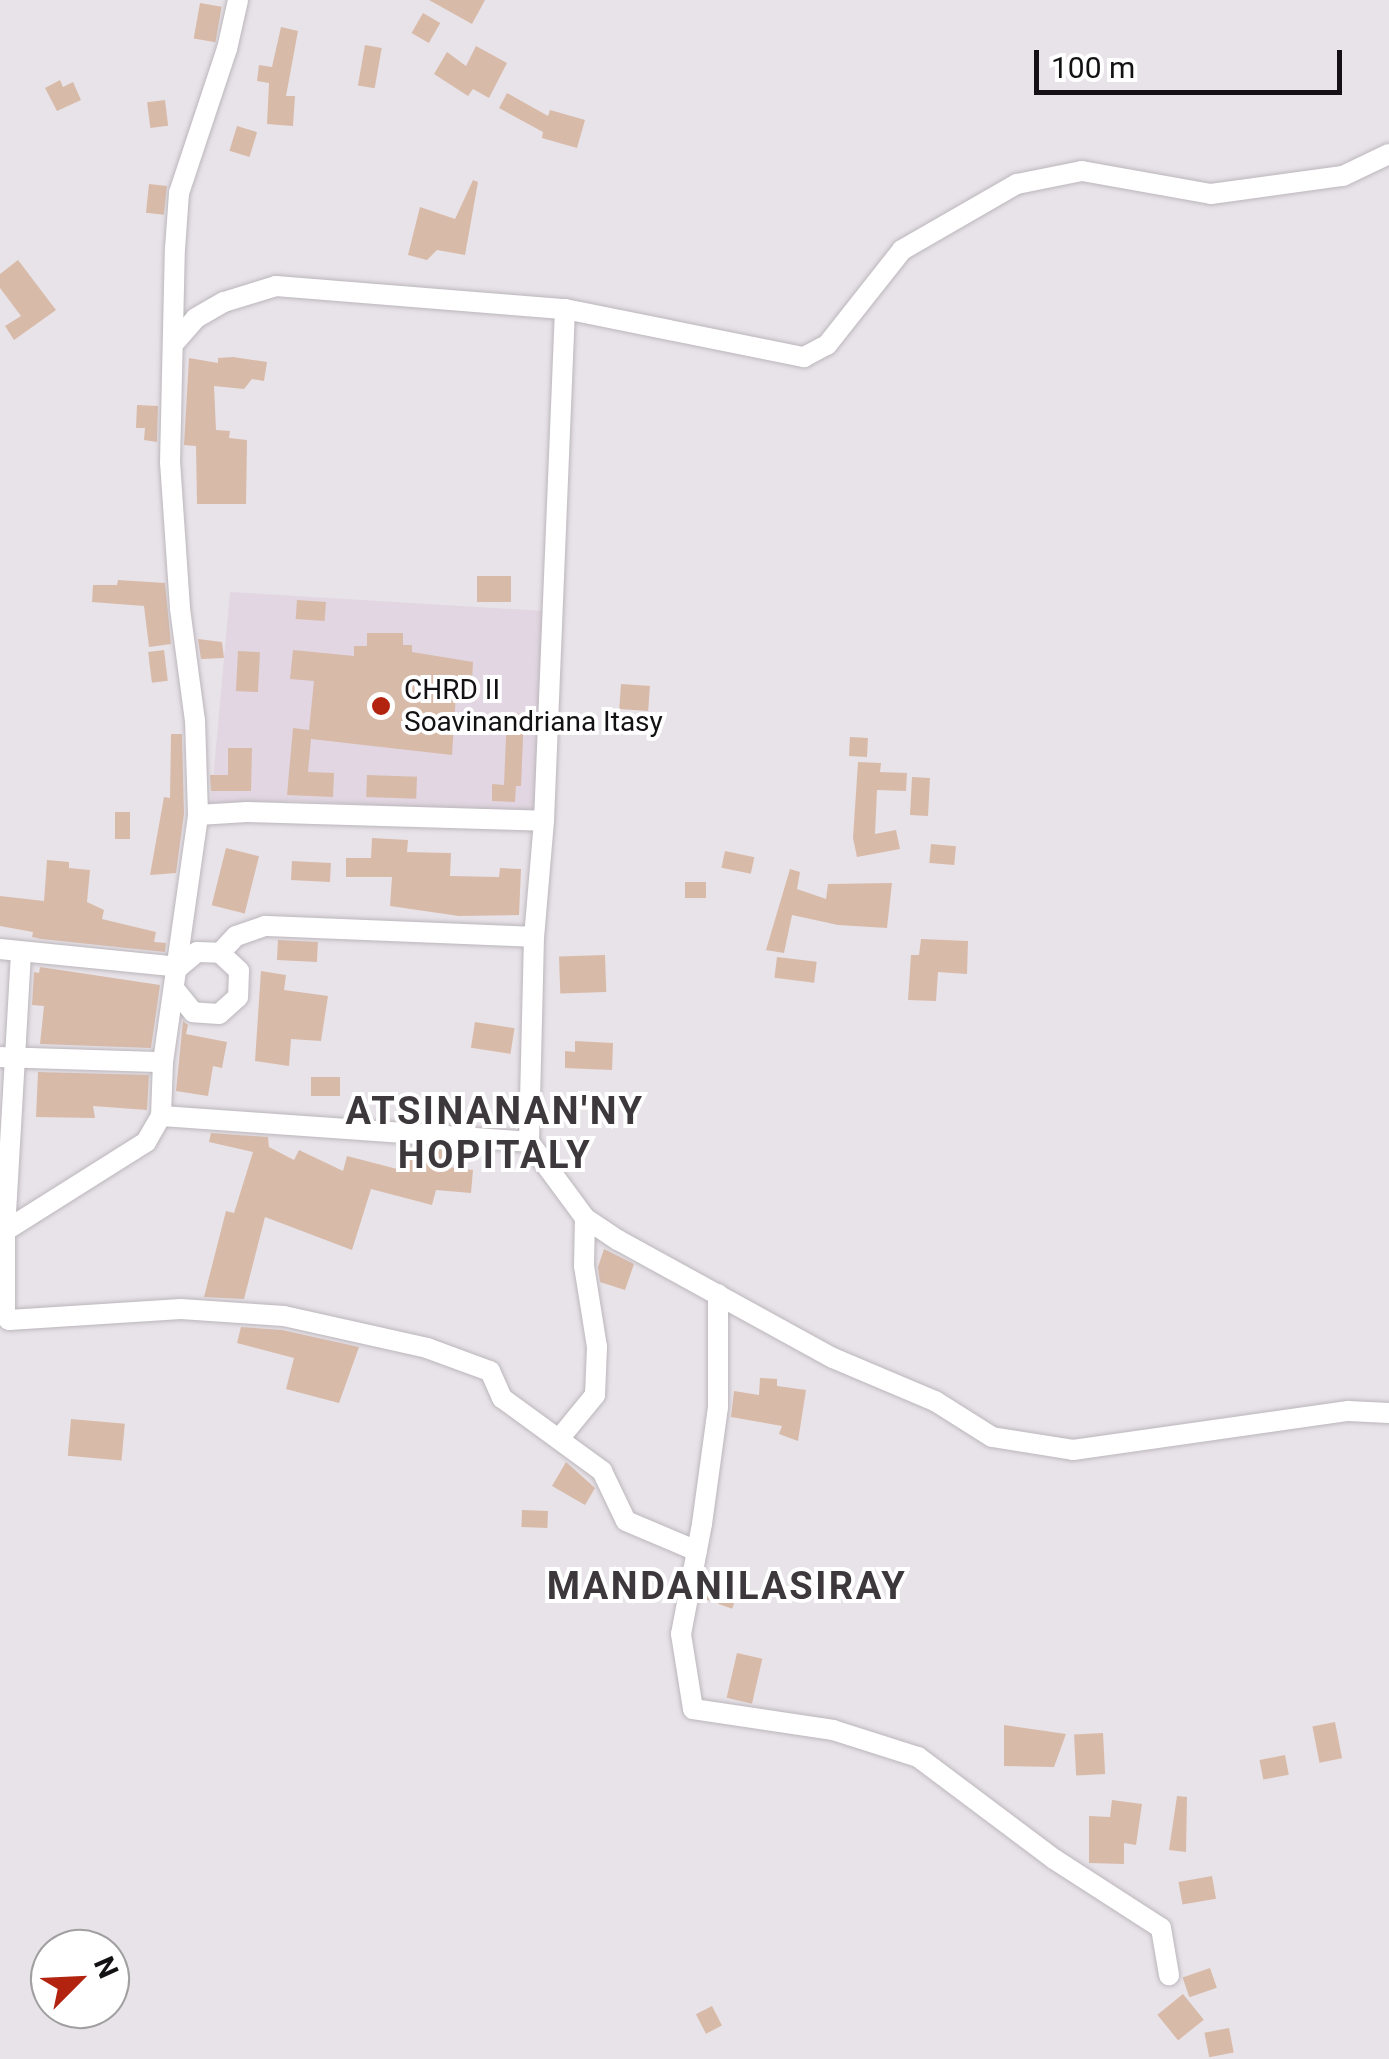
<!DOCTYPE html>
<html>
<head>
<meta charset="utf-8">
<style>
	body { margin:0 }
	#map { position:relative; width:1389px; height:2059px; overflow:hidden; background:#e8e3e8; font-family:Roboto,sans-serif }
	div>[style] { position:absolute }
	.built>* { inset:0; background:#e1d6e1 }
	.building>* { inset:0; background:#d8baa9; transform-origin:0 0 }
	.roads { filter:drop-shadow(0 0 2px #bbb6bb) drop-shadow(0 0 2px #bbb6bb) }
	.minor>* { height:20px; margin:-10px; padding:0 10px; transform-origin:10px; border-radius:10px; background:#fff }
	.dots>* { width:28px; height:28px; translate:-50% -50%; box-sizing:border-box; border:5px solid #fff; border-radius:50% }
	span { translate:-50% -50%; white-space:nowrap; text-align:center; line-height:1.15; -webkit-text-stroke:8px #fff; paint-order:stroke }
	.poi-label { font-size:28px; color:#131113 }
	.left { translate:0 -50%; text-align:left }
	.district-label { font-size:38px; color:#3d383c; font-weight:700; letter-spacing:2.5px }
	.north { position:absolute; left:30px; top:1929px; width:100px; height:100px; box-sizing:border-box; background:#fff; border:2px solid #a1a0a1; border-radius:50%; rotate:66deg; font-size:28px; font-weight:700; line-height:40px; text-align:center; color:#131113 }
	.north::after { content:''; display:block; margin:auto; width:35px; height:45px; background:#b22410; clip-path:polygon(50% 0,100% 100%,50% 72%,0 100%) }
	.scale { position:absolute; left:1034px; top:50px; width:308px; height:45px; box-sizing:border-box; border:5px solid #131113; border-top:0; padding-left:12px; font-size:30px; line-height:35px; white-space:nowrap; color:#131113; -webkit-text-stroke:8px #fff; paint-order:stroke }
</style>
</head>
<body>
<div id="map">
	<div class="built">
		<div style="clip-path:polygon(230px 592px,545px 611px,539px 813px,300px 801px,211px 803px)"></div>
	</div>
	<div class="building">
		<div style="clip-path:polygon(429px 0,485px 0,472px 24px)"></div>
		<div style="left:200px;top:3px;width:22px;height:36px;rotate:10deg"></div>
		<div style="left:423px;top:13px;width:20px;height:23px;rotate:30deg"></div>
		<div style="clip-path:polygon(281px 27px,298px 31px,286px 96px,295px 96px,293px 126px,267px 124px,269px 83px,257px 81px,259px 65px,272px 67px)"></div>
		<div style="left:365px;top:45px;width:17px;height:41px;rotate:10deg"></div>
		<div style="clip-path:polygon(476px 46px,507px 63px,489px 98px,473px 89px,468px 96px,434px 74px,447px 52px,466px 66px)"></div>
		<div style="clip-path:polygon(60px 80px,63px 87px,73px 82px,81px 100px,57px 111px,45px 88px)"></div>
		<div style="clip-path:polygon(507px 93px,548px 116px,550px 110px,585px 120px,577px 148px,542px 138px,543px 132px,499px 108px)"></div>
		<div style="left:165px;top:100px;width:26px;height:18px;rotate:83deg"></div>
		<div style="left:237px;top:126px;width:21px;height:26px;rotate:17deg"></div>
		<div style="clip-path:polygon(473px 180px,478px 182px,465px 255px,437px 250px,427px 260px,408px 255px,420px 207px,455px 219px)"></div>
		<div style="left:149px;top:184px;width:18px;height:29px;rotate:6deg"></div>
		<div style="clip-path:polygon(18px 260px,56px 310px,14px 340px,5px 326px,21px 316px,0 288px,0 274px)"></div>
		<div style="clip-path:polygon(233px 357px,267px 362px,264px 381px,252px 379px,244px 389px,214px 386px,216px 430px,230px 431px,229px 438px,247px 440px,246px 504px,197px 504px,196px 446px,184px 445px,189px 358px,218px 363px,218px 358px)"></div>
		<div style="clip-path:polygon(137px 405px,158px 406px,157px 442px,144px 440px,145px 428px,136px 428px)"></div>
		<div style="left:477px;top:576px;width:34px;height:26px"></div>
		<div style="clip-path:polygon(118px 580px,165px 583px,171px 644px,149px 647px,144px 606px,92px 602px,93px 585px,117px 585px)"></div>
		<div style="left:297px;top:600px;width:29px;height:19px;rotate:4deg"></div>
		<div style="clip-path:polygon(367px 633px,403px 633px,403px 645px,412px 645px,412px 652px,473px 662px,472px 681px,457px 679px,452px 755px,311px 739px,308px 772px,334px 773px,333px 797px,287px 795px,293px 728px,309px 730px,314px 681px,290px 679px,293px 650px,354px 656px,354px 646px,367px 646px)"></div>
		<div style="clip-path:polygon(198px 639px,222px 642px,224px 658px,201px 659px)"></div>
		<div style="left:164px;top:650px;width:31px;height:16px;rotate:83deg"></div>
		<div style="left:238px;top:651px;width:22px;height:40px;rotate:3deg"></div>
		<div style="left:621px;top:684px;width:29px;height:25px;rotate:4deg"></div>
		<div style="clip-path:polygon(507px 713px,524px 714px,521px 786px,516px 786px,515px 802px,492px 801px,492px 784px,504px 785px)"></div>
		<div style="clip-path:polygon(171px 734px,182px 734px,184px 814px,176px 873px,150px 875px,164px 797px,170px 798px)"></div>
		<div style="left:850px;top:737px;width:18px;height:19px;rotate:3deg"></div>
		<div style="clip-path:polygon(228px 748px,252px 748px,251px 791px,211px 791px,210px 775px,228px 775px)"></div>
		<div style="clip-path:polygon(858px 762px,881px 763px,880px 772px,907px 773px,906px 791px,877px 790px,875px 834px,896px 830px,900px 849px,857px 857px,853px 838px)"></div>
		<div style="left:367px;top:775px;width:50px;height:22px;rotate:2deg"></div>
		<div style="left:912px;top:777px;width:18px;height:38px;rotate:3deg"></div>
		<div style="left:115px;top:812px;width:15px;height:27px"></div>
		<div style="clip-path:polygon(372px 838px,408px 840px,407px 852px,451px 853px,450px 876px,499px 877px,500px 868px,521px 869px,519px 915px,459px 916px,390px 906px,392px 877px,346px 877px,346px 858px,371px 858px)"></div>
		<div style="left:931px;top:844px;width:25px;height:19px;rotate:5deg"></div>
		<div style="left:226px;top:848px;width:34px;height:59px;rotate:14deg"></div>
		<div style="left:725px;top:851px;width:30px;height:17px;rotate:12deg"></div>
		<div style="clip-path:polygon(47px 860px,69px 862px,69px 868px,90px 870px,87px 902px,104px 910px,102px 919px,156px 932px,154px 942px,166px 943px,165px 952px,41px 939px,32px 937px,33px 932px,0 926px,0 896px,44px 901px)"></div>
		<div style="left:292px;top:861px;width:39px;height:19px;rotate:3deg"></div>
		<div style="clip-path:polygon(790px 869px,800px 872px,797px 889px,826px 899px,828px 884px,892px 883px,887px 928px,838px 925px,792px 915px,784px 953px,766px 950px)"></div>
		<div style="left:685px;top:882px;width:21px;height:16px"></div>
		<div style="clip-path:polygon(921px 939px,968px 941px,967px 974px,938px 972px,936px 1001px,908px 1000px,911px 955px,919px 955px)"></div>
		<div style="left:278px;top:940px;width:40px;height:20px;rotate:3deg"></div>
		<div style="left:605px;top:955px;width:37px;height:46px;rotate:88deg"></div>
		<div style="left:777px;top:957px;width:40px;height:21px;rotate:7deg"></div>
		<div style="clip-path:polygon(40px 967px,160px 985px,151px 1048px,40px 1044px,44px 1006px,32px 1005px,34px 972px,39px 973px)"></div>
		<div style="clip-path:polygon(261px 971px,286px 975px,284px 990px,328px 996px,321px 1041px,291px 1039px,289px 1066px,255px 1061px)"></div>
		<div style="clip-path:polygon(183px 1021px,188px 1025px,186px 1034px,227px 1042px,222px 1068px,213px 1066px,208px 1096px,176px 1091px)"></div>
		<div style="left:475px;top:1022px;width:40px;height:26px;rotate:9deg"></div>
		<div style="clip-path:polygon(575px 1041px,613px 1043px,612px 1070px,565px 1068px,565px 1051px,575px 1052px)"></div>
		<div style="clip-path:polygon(38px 1072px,149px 1075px,147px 1110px,93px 1106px,95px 1118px,36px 1117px)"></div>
		<div style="left:311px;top:1077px;width:29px;height:19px"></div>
		<div style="clip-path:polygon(211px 1133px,268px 1137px,269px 1147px,294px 1160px,299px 1150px,343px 1171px,347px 1156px,401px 1170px,407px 1147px,452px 1150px,448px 1167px,473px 1170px,471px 1193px,436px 1190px,432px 1205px,371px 1189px,352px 1250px,265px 1217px,244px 1299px,204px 1297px,226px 1211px,234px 1213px,253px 1152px,209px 1142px)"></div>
		<div style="clip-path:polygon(604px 1249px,634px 1264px,625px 1290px,600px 1282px,598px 1267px)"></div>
		<div style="clip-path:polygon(241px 1327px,282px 1330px,359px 1347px,339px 1403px,286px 1389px,294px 1358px,237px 1343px)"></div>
		<div style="clip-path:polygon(760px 1378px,777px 1379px,777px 1386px,806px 1390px,798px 1441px,779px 1434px,782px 1426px,731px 1417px,734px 1391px,759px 1395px)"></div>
		<div style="left:71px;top:1419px;width:54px;height:37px;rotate:5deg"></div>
		<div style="clip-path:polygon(566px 1462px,595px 1488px,585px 1505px,552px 1486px)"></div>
		<div style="left:522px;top:1510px;width:26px;height:17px;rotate:2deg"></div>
		<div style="left:711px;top:1582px;width:29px;height:18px;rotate:20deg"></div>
		<div style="left:737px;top:1653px;width:26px;height:46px;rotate:13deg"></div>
		<div style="left:1335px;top:1722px;width:37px;height:23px;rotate:79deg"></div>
		<div style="clip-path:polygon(1004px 1725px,1066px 1734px,1054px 1767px,1004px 1766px)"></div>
		<div style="left:1103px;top:1733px;width:41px;height:29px;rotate:87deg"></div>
		<div style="left:1285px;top:1755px;width:20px;height:26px;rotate:79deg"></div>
		<div style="clip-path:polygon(1177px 1796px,1187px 1797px,1186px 1852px,1169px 1850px)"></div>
		<div style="clip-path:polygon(1112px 1800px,1142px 1804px,1136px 1845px,1124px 1843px,1124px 1864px,1089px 1863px,1089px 1816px,1110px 1817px)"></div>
		<div style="left:1212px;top:1876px;width:23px;height:34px;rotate:80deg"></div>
		<div style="left:1210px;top:1968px;width:21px;height:29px;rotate:71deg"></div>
		<div style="left:1183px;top:1994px;width:33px;height:33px;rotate:51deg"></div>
		<div style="left:712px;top:2006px;width:22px;height:18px;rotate:63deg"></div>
		<div style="left:1229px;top:2028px;width:25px;height:25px;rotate:79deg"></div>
	</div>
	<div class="roads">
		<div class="minor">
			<div style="left:565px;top:309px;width:512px;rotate:92.35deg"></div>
			<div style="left:544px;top:821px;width:116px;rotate:94.9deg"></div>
			<div style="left:534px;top:937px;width:205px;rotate:91.4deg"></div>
			<div style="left:529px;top:1142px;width:94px;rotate:53.6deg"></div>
			<div style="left:585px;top:1218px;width:40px;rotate:34deg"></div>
			<div style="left:618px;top:1240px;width:245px;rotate:28.8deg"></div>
			<div style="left:833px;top:1358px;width:111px;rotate:22.9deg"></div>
			<div style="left:935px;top:1401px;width:67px;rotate:32.3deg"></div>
			<div style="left:992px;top:1437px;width:82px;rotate:9.1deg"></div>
			<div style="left:1073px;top:1450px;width:278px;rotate:-8.1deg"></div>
			<div style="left:1348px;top:1411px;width:41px;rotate:2.8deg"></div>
			<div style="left:176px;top:341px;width:30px;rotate:-49deg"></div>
			<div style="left:196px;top:318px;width:32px;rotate:-30deg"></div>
			<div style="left:224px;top:302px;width:54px;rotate:-17.1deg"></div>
			<div style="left:276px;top:286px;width:290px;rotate:4.6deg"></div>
			<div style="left:565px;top:309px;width:244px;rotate:11.4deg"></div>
			<div style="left:804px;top:357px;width:26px;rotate:-28deg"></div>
			<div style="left:827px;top:345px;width:121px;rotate:-51.7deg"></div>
			<div style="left:902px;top:250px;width:133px;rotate:-29.9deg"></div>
			<div style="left:1017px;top:184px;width:66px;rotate:-11.3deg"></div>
			<div style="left:1082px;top:171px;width:131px;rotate:10.1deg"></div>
			<div style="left:1211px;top:194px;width:133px;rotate:-7.8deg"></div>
			<div style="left:1343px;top:176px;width:51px;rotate:-25.6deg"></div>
			<div style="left:198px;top:815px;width:49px;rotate:-3.5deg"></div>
			<div style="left:247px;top:812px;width:297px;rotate:1.7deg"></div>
			<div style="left:0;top:949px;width:180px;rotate:5.7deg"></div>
			<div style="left:179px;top:967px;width:23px;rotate:-40deg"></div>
			<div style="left:197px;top:952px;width:23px;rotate:2deg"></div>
			<div style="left:220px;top:953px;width:26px;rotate:43deg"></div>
			<div style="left:239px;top:971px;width:26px;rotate:92deg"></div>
			<div style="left:238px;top:997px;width:25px;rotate:138deg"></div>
			<div style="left:219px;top:1014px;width:26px;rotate:-176deg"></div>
			<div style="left:193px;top:1012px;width:27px;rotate:-129deg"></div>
			<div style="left:21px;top:953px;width:278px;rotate:93.3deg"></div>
			<div style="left:5px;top:1231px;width:82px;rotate:90deg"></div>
			<div style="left:5px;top:1313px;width:8px;rotate:60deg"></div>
			<div style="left:9px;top:1320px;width:172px;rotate:-3.7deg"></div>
			<div style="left:181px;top:1309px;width:103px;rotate:3.9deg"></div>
			<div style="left:284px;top:1316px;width:147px;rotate:12.6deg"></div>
			<div style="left:427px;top:1348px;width:67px;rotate:20.1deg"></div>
			<div style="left:490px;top:1371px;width:30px;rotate:66deg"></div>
			<div style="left:502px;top:1398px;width:124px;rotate:36.1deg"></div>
			<div style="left:602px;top:1471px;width:55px;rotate:64.4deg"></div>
			<div style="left:626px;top:1521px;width:77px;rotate:22.9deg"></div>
			<div style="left:220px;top:953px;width:23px;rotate:-47deg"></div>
			<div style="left:236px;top:936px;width:31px;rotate:-19deg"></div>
			<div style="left:265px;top:926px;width:269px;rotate:2.3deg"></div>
			<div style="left:0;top:1057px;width:163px;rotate:1.8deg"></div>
			<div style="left:161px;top:1116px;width:369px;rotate:4deg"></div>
			<div style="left:0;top:1234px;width:173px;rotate:-32.2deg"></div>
			<div style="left:146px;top:1142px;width:30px;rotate:-60deg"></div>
			<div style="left:161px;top:1116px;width:54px;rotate:-87.9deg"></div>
			<div style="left:163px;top:1062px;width:249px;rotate:-81.9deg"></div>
			<div style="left:198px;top:815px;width:94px;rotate:-91.8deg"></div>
			<div style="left:195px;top:721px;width:114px;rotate:-97.6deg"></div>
			<div style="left:180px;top:608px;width:145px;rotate:-93.9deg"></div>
			<div style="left:170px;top:463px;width:214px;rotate:-88.7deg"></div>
			<div style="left:175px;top:249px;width:56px;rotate:-85.9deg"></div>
			<div style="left:179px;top:193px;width:152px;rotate:-71.6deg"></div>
			<div style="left:227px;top:49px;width:50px;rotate:-77.3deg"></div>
			<div style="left:718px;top:1294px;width:113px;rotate:90deg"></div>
			<div style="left:718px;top:1407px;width:118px;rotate:97.8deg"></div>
			<div style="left:702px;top:1524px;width:112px;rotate:100.8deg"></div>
			<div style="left:681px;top:1634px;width:76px;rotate:80.9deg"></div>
			<div style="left:693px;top:1709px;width:142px;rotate:8.5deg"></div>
			<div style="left:833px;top:1730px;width:89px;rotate:17.6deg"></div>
			<div style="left:918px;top:1757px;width:170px;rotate:36.9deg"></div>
			<div style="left:1054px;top:1859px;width:127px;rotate:32.8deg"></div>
			<div style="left:1161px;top:1928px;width:48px;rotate:80.3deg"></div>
			<div style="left:559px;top:1439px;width:57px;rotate:-50.7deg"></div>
			<div style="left:595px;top:1395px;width:48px;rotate:-87.6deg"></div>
			<div style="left:597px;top:1347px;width:82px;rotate:-99.1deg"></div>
			<div style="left:584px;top:1266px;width:48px;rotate:-88.8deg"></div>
		</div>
	</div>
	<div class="dots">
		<div style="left:381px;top:706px;background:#b22410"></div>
	</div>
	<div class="poi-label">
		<span class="left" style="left:404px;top:706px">CHRD II<br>Soavinandriana Itasy</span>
	</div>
	<div class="district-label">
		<span style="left:495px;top:1134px">ATSINANAN'NY<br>HOPITALY</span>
		<span style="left:727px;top:1587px">MANDANILASIRAY</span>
	</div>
	<div class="north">N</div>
	<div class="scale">100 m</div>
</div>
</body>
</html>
